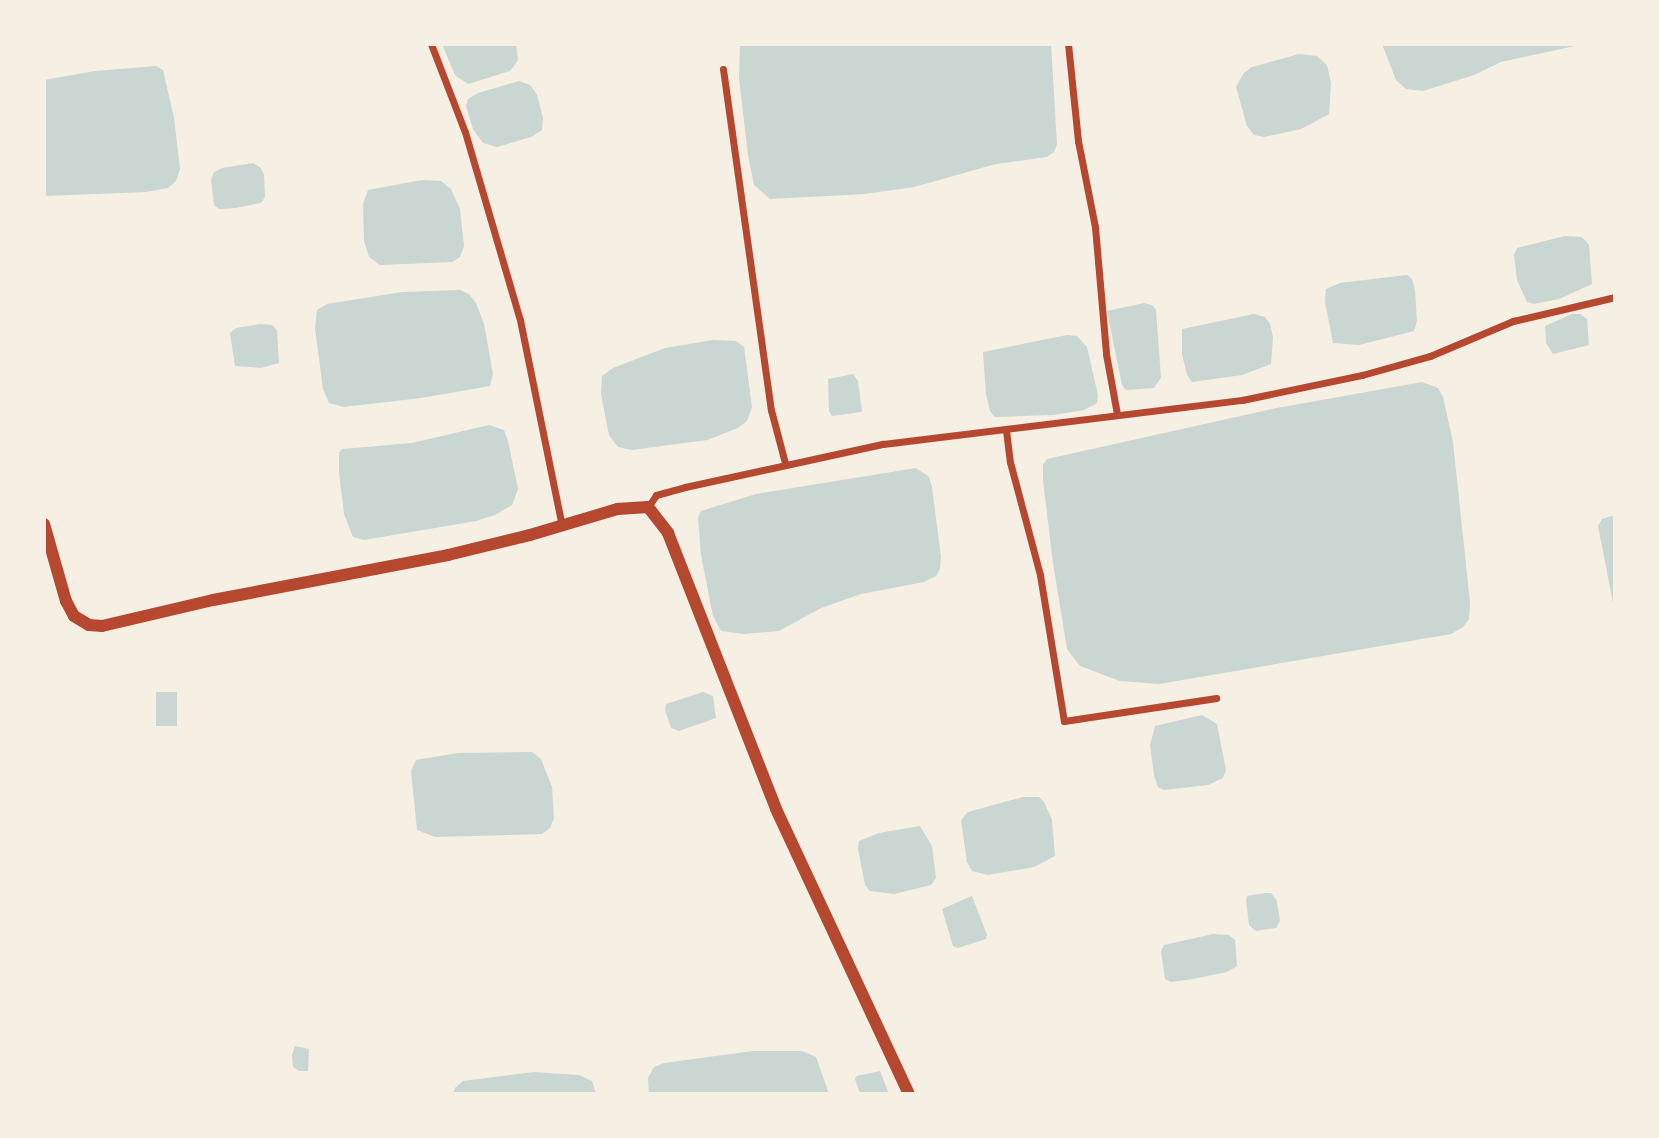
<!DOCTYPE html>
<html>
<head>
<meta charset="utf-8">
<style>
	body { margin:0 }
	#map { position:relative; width:1659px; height:1138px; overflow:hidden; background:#f6efe4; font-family:Arial,sans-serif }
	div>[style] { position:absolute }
	.water>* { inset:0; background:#c9d6d2; transform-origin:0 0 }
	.minor>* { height:7px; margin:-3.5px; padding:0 3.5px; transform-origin:3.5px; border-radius:3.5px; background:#b5482f }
	.tertiary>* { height:12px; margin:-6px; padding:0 6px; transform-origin:6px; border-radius:6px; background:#b5482f }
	span { translate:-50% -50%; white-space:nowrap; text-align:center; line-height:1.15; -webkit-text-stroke:6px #f6efe4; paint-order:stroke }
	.frame { position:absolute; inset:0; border:46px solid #f6efe4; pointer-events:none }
</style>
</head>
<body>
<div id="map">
	<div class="water">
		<div style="clip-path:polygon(442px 44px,516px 44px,518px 60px,510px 71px,468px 84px,455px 75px)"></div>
		<div style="clip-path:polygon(740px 44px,1051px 44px,1057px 144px,1054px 152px,1047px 157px,996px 164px,914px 187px,865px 194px,770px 199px,754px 185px,748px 155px,739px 78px)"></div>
		<div style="clip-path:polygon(1382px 44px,1584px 44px,1501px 62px,1474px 75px,1423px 91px,1406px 89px,1396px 80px)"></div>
		<div style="clip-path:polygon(1299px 54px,1317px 56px,1327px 65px,1331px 83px,1329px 114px,1301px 129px,1264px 137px,1254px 135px,1247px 126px,1236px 87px,1244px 73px,1252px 67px)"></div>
		<div style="clip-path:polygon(156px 66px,163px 70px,174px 118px,180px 169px,176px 181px,168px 188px,146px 192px,44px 196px,44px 80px,95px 71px)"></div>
		<div style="clip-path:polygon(519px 81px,530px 85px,537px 95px,543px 118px,542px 130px,531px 137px,497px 147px,483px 143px,473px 129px,466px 106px,468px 99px,478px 93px)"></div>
		<div style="clip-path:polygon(253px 163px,261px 168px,264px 175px,265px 197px,261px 203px,235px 208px,219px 209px,214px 205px,211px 180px,214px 172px,222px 168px)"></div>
		<div style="clip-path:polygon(422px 180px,441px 181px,451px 189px,460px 209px,464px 246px,460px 257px,452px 262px,380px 265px,369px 257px,364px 241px,363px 204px,368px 190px)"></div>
		<div style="clip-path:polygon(1565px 236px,1582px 237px,1589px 245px,1592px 284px,1559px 299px,1534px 304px,1527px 302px,1517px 280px,1514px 255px,1517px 248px)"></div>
		<div style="clip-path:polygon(1407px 275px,1412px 279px,1415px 291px,1417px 321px,1414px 331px,1359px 345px,1333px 343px,1325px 302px,1326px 289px,1340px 283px)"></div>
		<div style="clip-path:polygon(460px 290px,469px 294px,476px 303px,484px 324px,493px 374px,490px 386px,421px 398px,344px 407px,329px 403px,323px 389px,315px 328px,317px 310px,327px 304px,402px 292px)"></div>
		<div style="clip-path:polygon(1144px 303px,1152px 305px,1156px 310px,1161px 378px,1154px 388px,1126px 390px,1122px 385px,1107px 311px)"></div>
		<div style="clip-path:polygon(1254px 314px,1265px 317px,1270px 324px,1273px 337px,1271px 364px,1242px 375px,1192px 382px,1187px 375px,1182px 354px,1182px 329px)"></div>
		<div style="clip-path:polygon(1572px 314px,1580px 314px,1587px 319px,1589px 345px,1553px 354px,1546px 343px,1545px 326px)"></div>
		<div style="clip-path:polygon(261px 324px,272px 325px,277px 330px,279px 363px,261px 368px,235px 366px,230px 333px,236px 328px)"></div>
		<div style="clip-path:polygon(1067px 335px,1077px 336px,1087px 347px,1098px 395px,1097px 403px,1084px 410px,1053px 415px,995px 417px,990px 411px,986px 394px,983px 352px)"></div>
		<div style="clip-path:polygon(713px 340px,736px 341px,744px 347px,752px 407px,747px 421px,738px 428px,707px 440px,632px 450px,618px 447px,609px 435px,601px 394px,602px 376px,613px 368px,665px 348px)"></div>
		<div style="clip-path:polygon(853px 374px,858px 381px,862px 412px,832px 416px,829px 411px,828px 379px)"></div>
		<div style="clip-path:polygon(1422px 382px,1438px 388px,1443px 397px,1453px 442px,1470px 603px,1469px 619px,1463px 627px,1451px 634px,1159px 684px,1120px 681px,1080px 666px,1067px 649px,1053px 563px,1043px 481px,1043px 465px,1047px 459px,1277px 408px)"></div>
		<div style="clip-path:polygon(489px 425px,504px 430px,508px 441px,518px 489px,512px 505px,495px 515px,476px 521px,364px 540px,353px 537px,344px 514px,339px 473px,339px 453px,342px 449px,412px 443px)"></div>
		<div style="clip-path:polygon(916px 468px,929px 477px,932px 487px,941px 557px,940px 569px,936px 576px,924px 582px,861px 594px,821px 608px,779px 631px,744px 634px,721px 631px,713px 616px,701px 555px,698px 517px,701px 511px,756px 494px)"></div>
		<div style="clip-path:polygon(1615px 515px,1615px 613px,1598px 526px,1602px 519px)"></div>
		<div style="left:156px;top:692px;width:21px;height:34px"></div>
		<div style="clip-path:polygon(703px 692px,713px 696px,716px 718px,679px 731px,671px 728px,665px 710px,666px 704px)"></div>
		<div style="clip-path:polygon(1202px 715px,1217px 724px,1226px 770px,1223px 778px,1208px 785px,1164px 790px,1158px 787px,1154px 775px,1150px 745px,1155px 726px)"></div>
		<div style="clip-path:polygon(532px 752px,541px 759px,552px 787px,554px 818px,550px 828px,542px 834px,435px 837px,417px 830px,411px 771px,416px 760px,458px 753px)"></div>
		<div style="clip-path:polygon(1023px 797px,1039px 797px,1044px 802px,1052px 820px,1055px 856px,1034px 867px,988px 875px,972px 871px,967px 862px,961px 820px,968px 812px)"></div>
		<div style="clip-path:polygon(920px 826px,932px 846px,936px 878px,931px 885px,894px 894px,870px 891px,865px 885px,858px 848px,859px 841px,879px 833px)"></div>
		<div style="clip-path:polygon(1265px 893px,1271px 893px,1277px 901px,1280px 921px,1276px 928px,1256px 931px,1249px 925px,1246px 900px,1247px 896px)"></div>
		<div style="clip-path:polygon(972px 896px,987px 935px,986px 939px,958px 948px,953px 946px,942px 909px)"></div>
		<div style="clip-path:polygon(1213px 934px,1229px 935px,1235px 940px,1237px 966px,1227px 972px,1193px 979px,1171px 982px,1165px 979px,1161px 951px,1164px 945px)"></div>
		<div style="clip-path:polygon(295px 1046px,309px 1049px,308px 1071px,299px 1071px,293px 1067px,292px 1055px)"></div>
		<div style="clip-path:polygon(753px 1051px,802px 1051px,816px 1057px,829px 1094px,649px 1094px,648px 1078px,654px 1067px,664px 1063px)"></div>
		<div style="clip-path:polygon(880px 1071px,889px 1094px,860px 1094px,855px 1079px,857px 1076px)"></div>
		<div style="clip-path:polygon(534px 1072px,579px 1075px,592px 1081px,596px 1094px,453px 1094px,455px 1088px,463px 1081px)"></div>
	</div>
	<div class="minor">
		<div style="left:431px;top:44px;width:94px;rotate:68.9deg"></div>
		<div style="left:465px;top:132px;width:196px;rotate:73.7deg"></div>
		<div style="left:520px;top:320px;width:210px;rotate:78.5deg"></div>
		<div style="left:1068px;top:44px;width:98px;rotate:84.1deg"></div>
		<div style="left:1078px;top:141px;width:88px;rotate:78.8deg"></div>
		<div style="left:1095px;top:227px;width:127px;rotate:85deg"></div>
		<div style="left:1106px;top:354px;width:61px;rotate:79.6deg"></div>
		<div style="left:723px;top:69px;width:344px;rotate:82deg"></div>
		<div style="left:771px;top:410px;width:55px;rotate:75.2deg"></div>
		<div style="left:1006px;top:430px;width:32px;rotate:83deg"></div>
		<div style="left:1010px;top:462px;width:117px;rotate:75.1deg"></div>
		<div style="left:1040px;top:575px;width:148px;rotate:80.7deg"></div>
		<div style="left:1064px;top:721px;width:154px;rotate:-8.6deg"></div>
		<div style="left:648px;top:507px;width:14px;rotate:-56deg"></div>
		<div style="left:656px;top:495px;width:30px;rotate:-15deg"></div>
		<div style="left:685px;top:487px;width:203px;rotate:-12.3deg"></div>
		<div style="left:883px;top:444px;width:362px;rotate:-7deg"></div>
		<div style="left:1242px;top:400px;width:123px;rotate:-11.8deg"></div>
		<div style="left:1362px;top:375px;width:71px;rotate:-15.6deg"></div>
		<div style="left:1430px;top:356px;width:90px;rotate:-22.9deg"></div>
		<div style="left:1513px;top:321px;width:105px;rotate:-13.2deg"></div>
	</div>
	<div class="tertiary">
		<div style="left:44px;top:524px;width:80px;rotate:74.1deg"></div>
		<div style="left:66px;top:601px;width:17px;rotate:62deg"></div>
		<div style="left:74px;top:616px;width:17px;rotate:31deg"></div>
		<div style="left:89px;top:625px;width:13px;rotate:4deg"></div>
		<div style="left:102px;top:626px;width:114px;rotate:-13.2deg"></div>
		<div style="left:213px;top:600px;width:239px;rotate:-10.8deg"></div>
		<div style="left:448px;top:555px;width:84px;rotate:-13.7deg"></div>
		<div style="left:530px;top:535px;width:92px;rotate:-16.5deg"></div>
		<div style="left:618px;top:509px;width:30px;rotate:-4deg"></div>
		<div style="left:648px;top:507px;width:33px;rotate:52deg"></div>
		<div style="left:668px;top:533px;width:296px;rotate:68.6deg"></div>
		<div style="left:776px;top:809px;width:315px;rotate:65deg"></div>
	</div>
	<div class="frame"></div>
</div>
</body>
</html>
